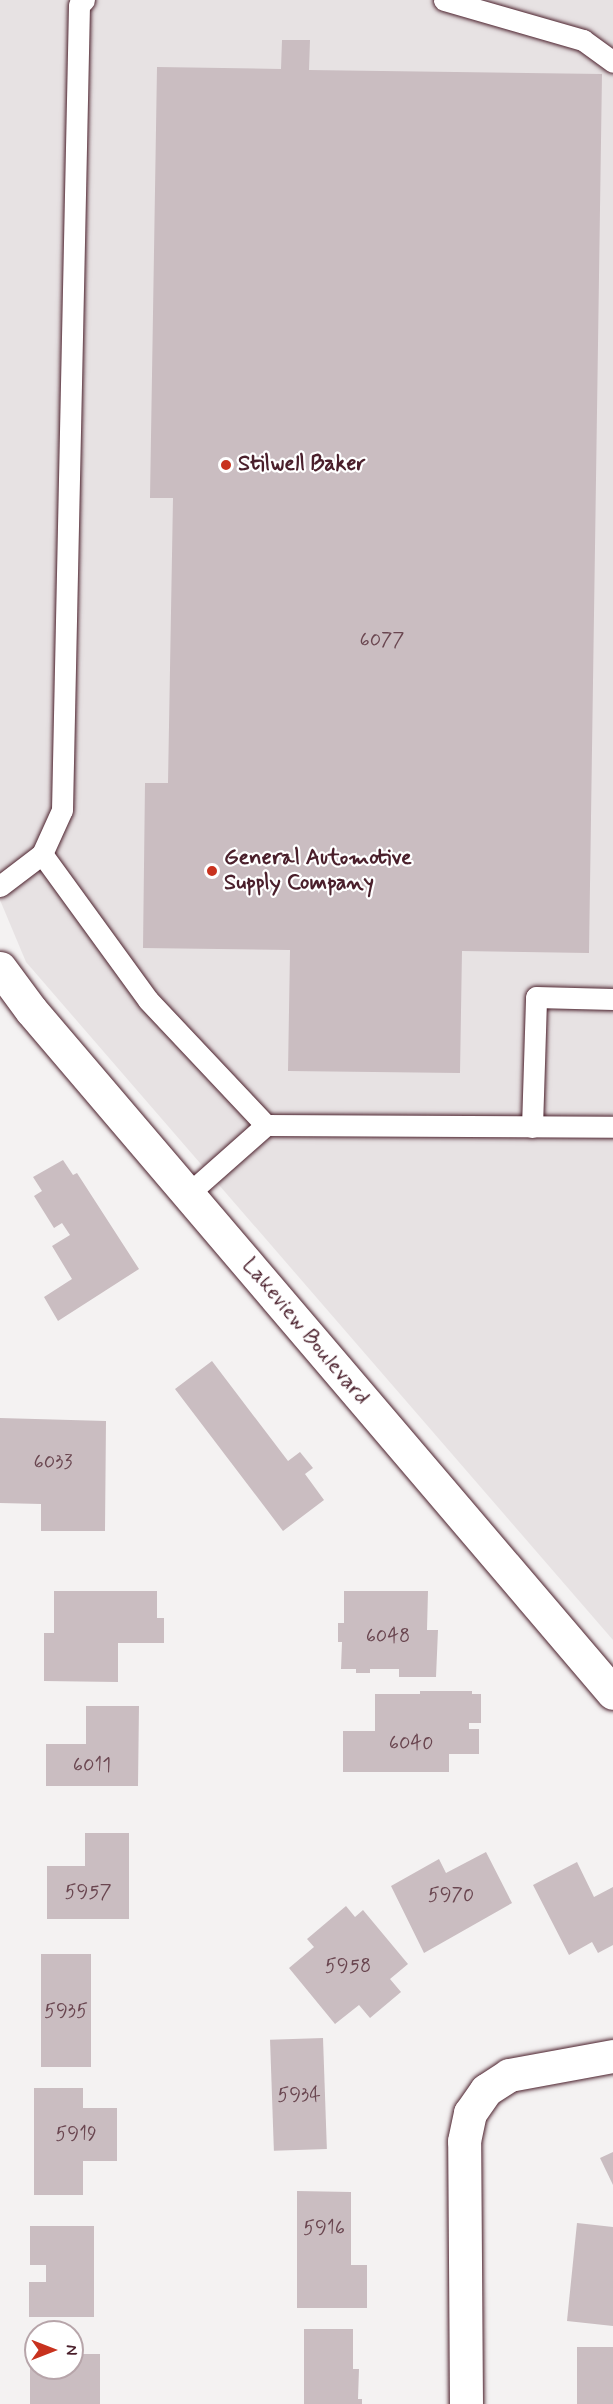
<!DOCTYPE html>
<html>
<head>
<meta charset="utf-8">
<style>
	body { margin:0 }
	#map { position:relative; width:613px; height:2404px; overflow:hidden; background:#f4f2f2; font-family:Mynerve,sans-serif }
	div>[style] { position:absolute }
	.built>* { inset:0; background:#e7e2e3 }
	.building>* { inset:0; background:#cabdc1; transform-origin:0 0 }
	.roads { filter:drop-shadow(0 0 2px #4a1f2b) drop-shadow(0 0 2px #4a1f2b) }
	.service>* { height:21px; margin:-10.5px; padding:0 10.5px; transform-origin:10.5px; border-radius:10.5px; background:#fff }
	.minor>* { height:33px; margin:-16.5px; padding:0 16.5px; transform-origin:16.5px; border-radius:16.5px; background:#fff }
	.dots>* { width:16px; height:16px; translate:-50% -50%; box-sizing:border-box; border:3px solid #fff; border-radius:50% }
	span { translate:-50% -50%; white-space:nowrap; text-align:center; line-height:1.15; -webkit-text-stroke:4.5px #fff; paint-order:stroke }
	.number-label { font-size:20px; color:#6a4650 }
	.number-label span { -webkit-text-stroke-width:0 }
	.poi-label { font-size:22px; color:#4a1f2b; font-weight:700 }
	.left { translate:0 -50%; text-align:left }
	.street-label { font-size:22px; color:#4a1f2b }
	.north { position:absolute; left:24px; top:2320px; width:60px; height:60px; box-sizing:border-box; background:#fff; border:2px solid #b7a5aa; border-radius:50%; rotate:90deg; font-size:16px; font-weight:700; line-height:24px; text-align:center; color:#4a1f2b }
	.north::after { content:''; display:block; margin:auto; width:21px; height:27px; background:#c8321e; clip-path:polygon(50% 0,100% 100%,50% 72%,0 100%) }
</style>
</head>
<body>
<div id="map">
	<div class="built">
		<div style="clip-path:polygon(0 0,613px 0,613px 1640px,26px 962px,0 900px)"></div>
	</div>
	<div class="building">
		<div style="clip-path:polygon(282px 40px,310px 40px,309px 70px,602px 74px,589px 953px,462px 951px,460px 1073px,288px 1071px,290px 950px,143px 948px,145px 783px,168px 783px,173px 498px,150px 498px,157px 67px,281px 69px)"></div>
		<div style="clip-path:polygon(63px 1160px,73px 1175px,77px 1173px,139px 1269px,58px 1321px,44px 1297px,72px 1279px,52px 1246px,70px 1235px,62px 1223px,54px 1228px,34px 1196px,42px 1191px,33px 1177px)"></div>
		<div style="clip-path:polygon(212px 1361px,288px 1461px,300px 1452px,313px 1468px,305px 1474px,324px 1500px,283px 1531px,175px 1389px)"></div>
		<div style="clip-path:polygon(0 1418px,106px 1421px,105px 1531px,41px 1531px,41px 1504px,0 1503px)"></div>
		<div style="clip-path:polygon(54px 1591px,157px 1591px,157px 1618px,164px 1618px,164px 1643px,118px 1643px,118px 1682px,44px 1681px,44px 1633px,54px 1633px)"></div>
		<div style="clip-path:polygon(344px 1591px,428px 1591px,427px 1630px,438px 1630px,436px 1677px,399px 1677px,399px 1669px,370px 1669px,370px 1673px,356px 1673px,356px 1669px,341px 1669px,342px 1642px,338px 1642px,338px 1623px,344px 1623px)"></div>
		<div style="clip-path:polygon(420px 1691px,472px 1691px,472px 1694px,481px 1694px,481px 1723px,469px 1723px,469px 1729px,479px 1729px,479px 1754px,449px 1754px,449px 1772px,343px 1772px,343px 1731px,375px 1731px,375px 1694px,420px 1694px)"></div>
		<div style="clip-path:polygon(86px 1706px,139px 1706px,138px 1786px,46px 1786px,46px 1744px,86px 1744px)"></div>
		<div style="clip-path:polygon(85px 1833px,129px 1833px,129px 1919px,47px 1919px,47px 1866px,85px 1866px)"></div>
		<div style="clip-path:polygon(486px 1852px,512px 1903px,424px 1953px,391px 1886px,439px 1859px,446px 1873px)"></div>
		<div style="clip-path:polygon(577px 1862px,594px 1897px,613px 1887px,613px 1945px,598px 1953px,592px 1942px,569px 1955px,533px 1885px)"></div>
		<div style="clip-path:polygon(346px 1906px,355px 1917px,363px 1910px,408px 1964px,390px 1979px,401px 1992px,370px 2018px,359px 2005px,335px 2024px,289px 1968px,314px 1947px,307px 1939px)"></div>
		<div style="left:41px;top:1954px;width:50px;height:113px"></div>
		<div style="left:323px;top:2038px;width:111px;height:53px;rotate:88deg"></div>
		<div style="clip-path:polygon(34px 2088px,83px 2088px,83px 2108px,117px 2108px,117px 2161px,83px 2161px,83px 2195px,34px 2195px)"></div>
		<div style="clip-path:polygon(613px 2152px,613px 2185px,600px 2158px)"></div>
		<div style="clip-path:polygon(297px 2191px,351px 2192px,351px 2265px,367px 2265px,367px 2308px,297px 2308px)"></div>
		<div style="clip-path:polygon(577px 2223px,613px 2227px,613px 2326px,567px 2321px)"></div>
		<div style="clip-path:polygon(30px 2226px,94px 2226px,94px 2317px,29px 2317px,29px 2282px,46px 2282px,46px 2265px,30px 2265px)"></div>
		<div style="clip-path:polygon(304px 2329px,353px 2329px,353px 2369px,359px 2369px,358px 2399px,362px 2399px,362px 2404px,304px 2404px)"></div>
		<div style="left:577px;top:2347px;width:36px;height:57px"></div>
		<div style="clip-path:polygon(30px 2354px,36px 2354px,36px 2368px,72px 2368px,72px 2354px,100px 2354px,100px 2404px,30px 2404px)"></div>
	</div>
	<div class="roads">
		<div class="service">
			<div style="left:444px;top:0;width:145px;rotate:16.1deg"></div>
			<div style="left:583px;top:40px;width:37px;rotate:36deg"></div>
			<div style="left:42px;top:854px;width:180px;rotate:54deg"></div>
			<div style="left:148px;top:1000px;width:172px;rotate:46.7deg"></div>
			<div style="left:0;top:886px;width:53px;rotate:-37.3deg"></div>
			<div style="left:42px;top:854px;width:48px;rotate:-65.6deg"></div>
			<div style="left:62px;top:810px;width:805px;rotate:-88.79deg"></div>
			<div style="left:79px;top:5px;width:7px;rotate:-45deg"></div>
			<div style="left:532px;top:1127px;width:130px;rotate:-88.2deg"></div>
			<div style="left:536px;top:997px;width:77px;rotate:1.5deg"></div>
			<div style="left:188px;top:1194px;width:104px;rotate:-41.5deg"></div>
			<div style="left:266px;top:1125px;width:347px;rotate:0.3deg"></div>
		</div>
		<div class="minor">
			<div style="left:0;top:968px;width:52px;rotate:53.6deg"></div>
			<div style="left:31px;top:1010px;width:897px;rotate:49.56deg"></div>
			<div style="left:466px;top:2404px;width:263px;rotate:-90.4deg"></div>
			<div style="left:464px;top:2141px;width:29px;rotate:-78deg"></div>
			<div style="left:470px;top:2113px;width:28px;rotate:-55deg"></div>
			<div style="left:486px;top:2090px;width:27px;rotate:-33deg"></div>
			<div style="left:509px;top:2075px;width:106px;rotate:-10.4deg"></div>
		</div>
	</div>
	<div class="dots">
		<div style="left:226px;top:465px;background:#c8321e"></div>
		<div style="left:212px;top:871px;background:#c8321e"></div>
	</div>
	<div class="number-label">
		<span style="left:382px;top:640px">6077</span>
		<span style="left:53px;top:1462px">6033</span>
		<span style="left:388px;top:1636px">6048</span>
		<span style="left:411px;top:1743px">6040</span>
		<span style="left:92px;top:1765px">6011</span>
		<span style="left:88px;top:1892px">5957</span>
		<span style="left:451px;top:1895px">5970</span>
		<span style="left:348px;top:1966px">5958</span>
		<span style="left:66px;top:2011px">5935</span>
		<span style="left:299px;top:2095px">5934</span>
		<span style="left:76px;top:2134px">5919</span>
		<span style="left:324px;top:2228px">5916</span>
	</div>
	<div class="poi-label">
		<span class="left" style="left:238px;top:465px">Stilwell Baker</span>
		<span class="left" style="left:224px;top:871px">General Automotive<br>Supply Company</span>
	</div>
	<div class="street-label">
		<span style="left:305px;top:1332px;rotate:50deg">Lakeview Boulevard</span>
	</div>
	<div class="north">N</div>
</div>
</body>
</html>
